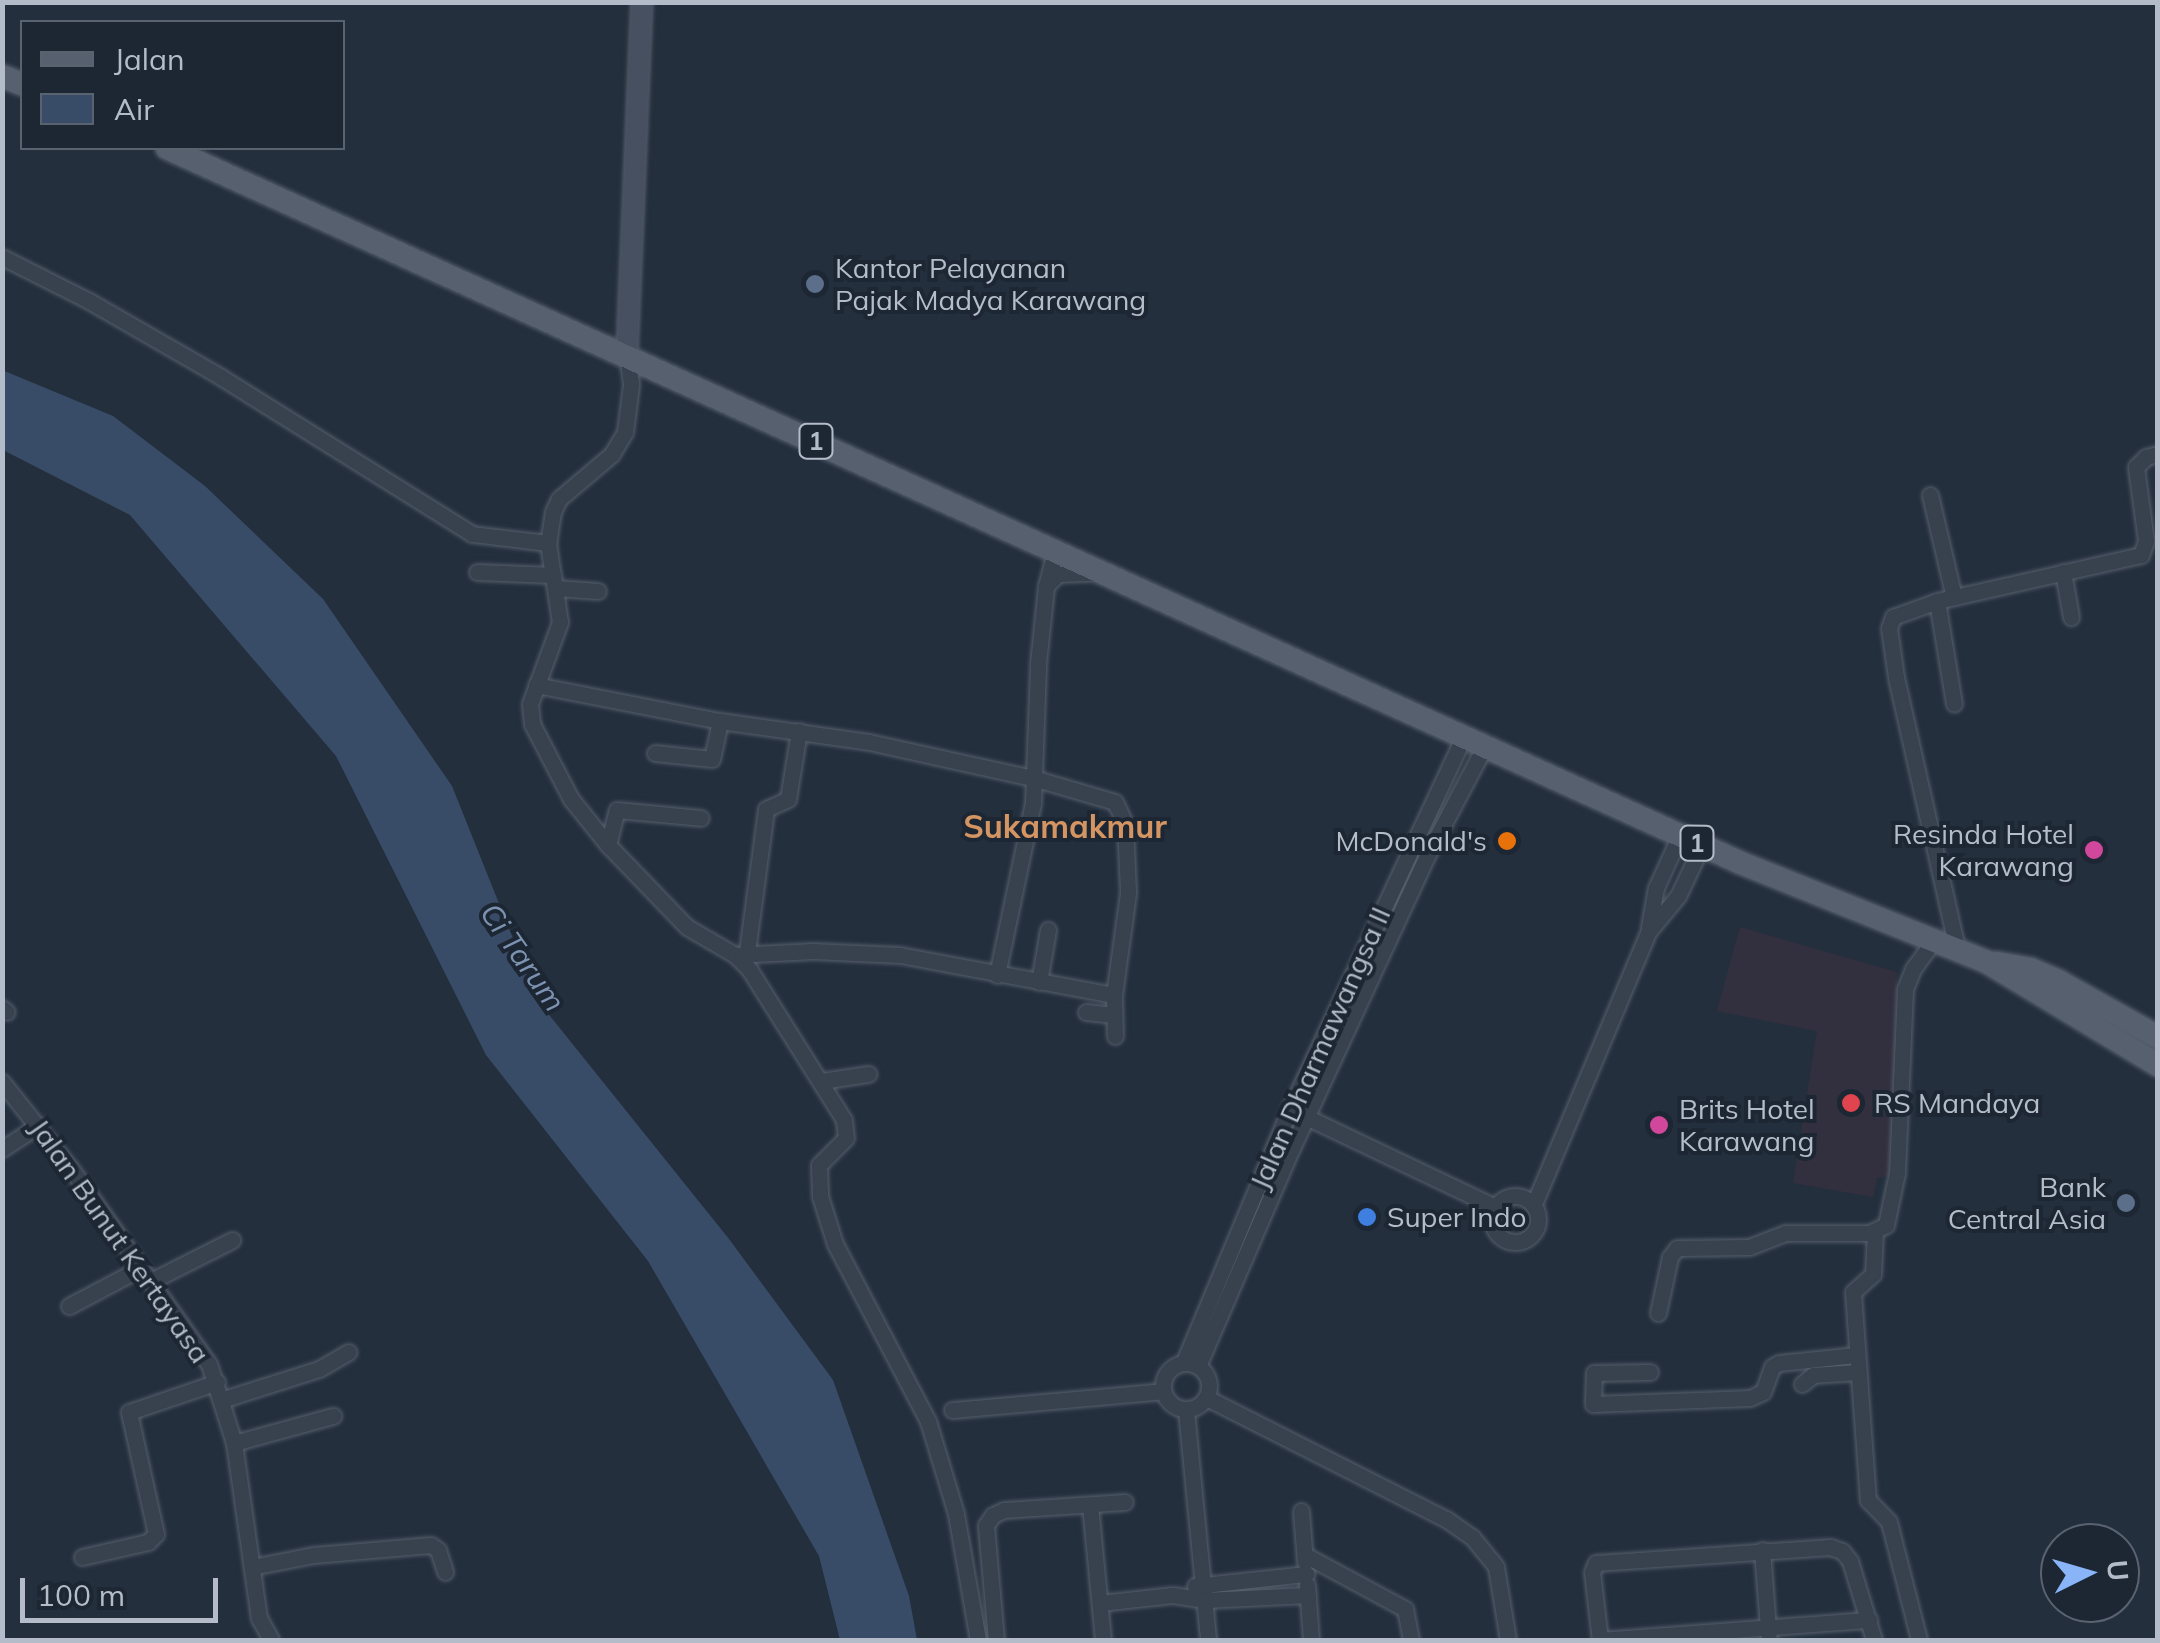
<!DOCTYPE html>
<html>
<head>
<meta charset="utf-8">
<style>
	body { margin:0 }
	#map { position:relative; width:2160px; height:1643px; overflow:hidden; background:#242f3e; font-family:Mulish,sans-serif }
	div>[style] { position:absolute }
	.medical>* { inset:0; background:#32303f }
	.water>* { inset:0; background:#394c67 }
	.roads { filter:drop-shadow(0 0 2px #565f6c) drop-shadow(0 0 2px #565f6c) }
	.street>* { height:15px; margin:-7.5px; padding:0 7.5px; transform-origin:7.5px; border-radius:7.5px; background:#38414e }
	.street>.ring { margin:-7.5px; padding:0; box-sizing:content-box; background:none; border:15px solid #38414e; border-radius:50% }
	.secondary>* { height:20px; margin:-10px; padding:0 10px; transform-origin:10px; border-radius:10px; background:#465061 }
	.primary>* { height:22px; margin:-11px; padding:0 11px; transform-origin:11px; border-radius:11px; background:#56606e }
	.dots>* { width:28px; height:28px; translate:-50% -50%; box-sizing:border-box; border:5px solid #1d2633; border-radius:50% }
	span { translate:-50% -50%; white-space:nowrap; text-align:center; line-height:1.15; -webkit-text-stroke:8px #1d2633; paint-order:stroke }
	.shield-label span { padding:2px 8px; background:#1d2633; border:2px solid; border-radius:8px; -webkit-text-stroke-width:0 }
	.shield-label { font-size:25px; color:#b4bcc9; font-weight:700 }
	.poi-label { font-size:28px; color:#b4bcc9 }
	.left { translate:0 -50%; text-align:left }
	.right { translate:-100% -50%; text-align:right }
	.street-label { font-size:28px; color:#b4bcc9 }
	.water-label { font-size:30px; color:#7c92b1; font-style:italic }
	.quarter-label { font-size:32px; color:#d59563; font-weight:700 }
	.frame { position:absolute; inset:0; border:5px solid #b4bcc9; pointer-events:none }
	.legend { position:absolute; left:20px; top:20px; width:325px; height:130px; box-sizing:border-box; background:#1d2633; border:2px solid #59626f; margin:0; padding:12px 18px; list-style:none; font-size:30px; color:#b4bcc9 }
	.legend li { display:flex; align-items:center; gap:20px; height:50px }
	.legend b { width:50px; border:2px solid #59626f }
	.north { position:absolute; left:2040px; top:1523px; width:100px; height:100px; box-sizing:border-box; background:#1d2633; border:2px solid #59626f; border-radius:50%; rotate:85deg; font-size:28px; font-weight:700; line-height:40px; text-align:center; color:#b4bcc9 }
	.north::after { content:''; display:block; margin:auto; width:35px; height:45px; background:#8ab4f8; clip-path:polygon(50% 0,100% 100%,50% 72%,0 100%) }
	.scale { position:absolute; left:20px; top:1578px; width:198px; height:45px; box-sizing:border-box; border:5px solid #b4bcc9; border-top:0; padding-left:12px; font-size:30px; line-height:35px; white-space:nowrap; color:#b4bcc9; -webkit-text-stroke:8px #1d2633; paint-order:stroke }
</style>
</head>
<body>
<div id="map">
	<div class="medical">
		<div style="clip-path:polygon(1740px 927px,1897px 972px,1895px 1175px,1877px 1178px,1873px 1197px,1793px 1183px,1817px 1031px,1717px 1011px)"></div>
	</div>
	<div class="water">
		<div style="clip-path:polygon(2px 370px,113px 416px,205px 486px,323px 599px,452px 786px,538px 1001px,729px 1239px,833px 1380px,909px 1596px,917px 1640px,840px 1640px,819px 1556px,648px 1261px,486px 1055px,336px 756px,130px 515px,3px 450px)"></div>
	</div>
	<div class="roads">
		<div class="street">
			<div style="left:2px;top:257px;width:97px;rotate:26.8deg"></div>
			<div style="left:89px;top:301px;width:152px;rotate:29.9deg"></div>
			<div style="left:221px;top:377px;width:296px;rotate:32deg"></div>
			<div style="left:472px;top:534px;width:77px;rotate:6.8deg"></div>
			<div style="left:627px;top:355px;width:30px;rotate:82deg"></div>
			<div style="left:631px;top:385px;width:47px;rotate:97.3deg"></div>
			<div style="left:625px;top:432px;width:26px;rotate:121deg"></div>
			<div style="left:612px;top:454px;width:70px;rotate:139.7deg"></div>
			<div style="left:559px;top:499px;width:14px;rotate:115deg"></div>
			<div style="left:553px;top:512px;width:31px;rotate:99deg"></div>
			<div style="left:548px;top:543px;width:80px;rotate:81.4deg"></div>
			<div style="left:560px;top:622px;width:87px;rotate:110.1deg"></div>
			<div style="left:530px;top:704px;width:20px;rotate:84deg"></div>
			<div style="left:532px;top:724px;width:85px;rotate:62.5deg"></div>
			<div style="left:571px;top:799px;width:59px;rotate:51.2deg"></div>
			<div style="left:608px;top:845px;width:114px;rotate:46.1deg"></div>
			<div style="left:687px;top:927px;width:56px;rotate:30.3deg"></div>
			<div style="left:735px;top:955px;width:20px;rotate:45deg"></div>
			<div style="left:749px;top:969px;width:178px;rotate:57.8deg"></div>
			<div style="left:844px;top:1120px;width:18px;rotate:84deg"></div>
			<div style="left:846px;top:1138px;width:38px;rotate:135deg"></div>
			<div style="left:819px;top:1165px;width:31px;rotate:88deg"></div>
			<div style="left:820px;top:1196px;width:50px;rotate:72.6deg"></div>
			<div style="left:835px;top:1244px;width:200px;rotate:62.3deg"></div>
			<div style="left:928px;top:1421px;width:97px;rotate:73.2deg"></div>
			<div style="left:956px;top:1514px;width:128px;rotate:80.1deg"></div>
			<div style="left:1930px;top:495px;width:105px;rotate:76.8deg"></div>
			<div style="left:477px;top:572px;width:76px;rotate:2.3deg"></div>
			<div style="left:2063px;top:572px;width:46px;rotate:79.9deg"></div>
			<div style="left:1046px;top:586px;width:17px;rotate:-45deg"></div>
			<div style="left:1058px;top:574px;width:33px;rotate:-2deg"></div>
			<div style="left:557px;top:588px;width:41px;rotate:4.2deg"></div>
			<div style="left:1937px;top:601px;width:104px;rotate:80.6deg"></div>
			<div style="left:536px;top:685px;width:187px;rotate:11.1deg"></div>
			<div style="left:720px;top:721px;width:150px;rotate:8deg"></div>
			<div style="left:869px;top:742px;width:168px;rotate:12.4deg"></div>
			<div style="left:1033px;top:778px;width:85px;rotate:16.3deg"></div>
			<div style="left:1115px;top:802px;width:23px;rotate:65deg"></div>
			<div style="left:1125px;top:823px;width:70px;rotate:87.5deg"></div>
			<div style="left:1128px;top:893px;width:103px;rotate:97.8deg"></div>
			<div style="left:1114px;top:995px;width:41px;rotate:88.6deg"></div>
			<div style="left:655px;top:753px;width:57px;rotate:6deg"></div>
			<div style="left:712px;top:759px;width:39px;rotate:-78deg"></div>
			<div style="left:608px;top:845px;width:36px;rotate:-76deg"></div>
			<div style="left:617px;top:810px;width:84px;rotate:5.4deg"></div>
			<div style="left:1649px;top:927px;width:40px;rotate:-80deg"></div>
			<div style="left:1656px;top:888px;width:58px;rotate:-65.6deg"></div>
			<div style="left:1957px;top:948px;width:278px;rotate:-102.7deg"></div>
			<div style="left:1896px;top:677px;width:49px;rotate:-98.1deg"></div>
			<div style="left:1889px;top:628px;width:12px;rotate:-70deg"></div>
			<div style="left:1893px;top:617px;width:47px;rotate:-20deg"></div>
			<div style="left:1937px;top:601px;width:209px;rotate:-12.7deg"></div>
			<div style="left:2141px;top:555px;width:15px;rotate:-70deg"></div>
			<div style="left:2146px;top:541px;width:75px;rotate:-97.7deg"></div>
			<div style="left:2136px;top:467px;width:14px;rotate:-45deg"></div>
			<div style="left:2146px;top:457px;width:12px;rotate:-14deg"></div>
			<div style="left:747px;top:952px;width:144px;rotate:-82.4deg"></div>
			<div style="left:766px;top:809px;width:24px;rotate:-24deg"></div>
			<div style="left:788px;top:799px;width:69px;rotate:-80.8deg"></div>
			<div style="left:735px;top:955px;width:78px;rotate:-2.9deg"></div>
			<div style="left:813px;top:951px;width:87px;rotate:2.6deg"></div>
			<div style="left:900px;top:955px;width:218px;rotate:10.6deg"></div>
			<div style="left:997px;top:975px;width:176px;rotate:-78.2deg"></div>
			<div style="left:1033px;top:803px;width:139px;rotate:-87.9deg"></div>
			<div style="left:1038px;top:664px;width:78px;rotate:-84.1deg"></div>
			<div style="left:1046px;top:586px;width:34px;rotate:-75deg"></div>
			<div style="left:1039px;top:982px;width:53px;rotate:-80.2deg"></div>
			<div style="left:2px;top:1008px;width:6px;rotate:39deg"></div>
			<div style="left:1086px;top:1012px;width:28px;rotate:6deg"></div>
			<div style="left:822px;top:1081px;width:47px;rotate:-8.7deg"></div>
			<div style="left:2px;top:1082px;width:112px;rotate:51.5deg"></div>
			<div style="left:72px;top:1170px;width:237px;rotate:54.8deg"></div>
			<div style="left:209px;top:1364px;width:83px;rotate:72.4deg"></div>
			<div style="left:234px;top:1443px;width:177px;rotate:81.9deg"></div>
			<div style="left:259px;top:1618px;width:25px;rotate:61deg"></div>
			<div style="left:1298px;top:1113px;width:218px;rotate:25.5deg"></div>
			<div style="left:2px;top:1149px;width:44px;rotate:-33deg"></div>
			<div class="ring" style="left:1492px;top:1196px;width:31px;height:31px"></div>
			<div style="left:1534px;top:1204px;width:296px;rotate:-67.2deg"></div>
			<div style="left:1649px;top:931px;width:45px;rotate:-50.4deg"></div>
			<div style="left:1678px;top:896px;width:56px;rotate:-64.8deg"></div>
			<div style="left:1875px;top:1232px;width:42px;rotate:92.7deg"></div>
			<div style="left:1873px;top:1274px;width:27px;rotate:138deg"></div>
			<div style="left:1853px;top:1292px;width:209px;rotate:85.9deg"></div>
			<div style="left:1868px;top:1500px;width:30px;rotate:46deg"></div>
			<div style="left:1889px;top:1522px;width:122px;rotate:75.7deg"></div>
			<div style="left:151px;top:1281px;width:91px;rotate:-26.8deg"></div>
			<div style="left:69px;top:1306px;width:81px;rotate:-27.8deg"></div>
			<div style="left:1658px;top:1313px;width:57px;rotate:-77.9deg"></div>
			<div style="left:1670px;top:1257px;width:11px;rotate:-52deg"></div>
			<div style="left:1677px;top:1248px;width:72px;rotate:-0.8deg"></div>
			<div style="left:1749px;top:1247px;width:39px;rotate:-21deg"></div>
			<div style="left:1785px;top:1233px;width:84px"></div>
			<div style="left:1869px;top:1233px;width:19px;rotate:-25deg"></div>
			<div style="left:1886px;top:1225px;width:53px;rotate:-78.1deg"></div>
			<div style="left:1897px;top:1173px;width:184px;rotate:-87.5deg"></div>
			<div style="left:1905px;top:989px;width:22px;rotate:-68deg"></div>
			<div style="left:1913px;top:969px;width:36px;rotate:-54deg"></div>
			<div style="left:1184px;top:1362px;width:274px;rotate:-67.3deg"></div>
			<div style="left:1290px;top:1109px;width:412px;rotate:-65deg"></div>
			<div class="ring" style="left:1163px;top:1363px;width:31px;height:31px"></div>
			<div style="left:1198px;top:1366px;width:237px;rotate:-66.7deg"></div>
			<div style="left:1292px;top:1148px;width:326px;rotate:-65.2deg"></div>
			<div style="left:1429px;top:852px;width:120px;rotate:-62.2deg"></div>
			<div style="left:1650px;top:1372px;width:56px;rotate:179deg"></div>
			<div style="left:1594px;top:1373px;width:31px;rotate:92deg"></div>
			<div style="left:1593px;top:1404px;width:157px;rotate:-2.2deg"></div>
			<div style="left:1750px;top:1398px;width:14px;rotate:-25deg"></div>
			<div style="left:1763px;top:1392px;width:27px;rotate:-70deg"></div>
			<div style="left:1772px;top:1367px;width:8px;rotate:-30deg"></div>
			<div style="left:1779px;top:1363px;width:77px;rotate:-5.9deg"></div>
			<div style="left:1802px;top:1384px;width:14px;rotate:-39deg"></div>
			<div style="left:1813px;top:1375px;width:44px;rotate:-3.9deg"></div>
			<div style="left:1207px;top:1398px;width:268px;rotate:26.9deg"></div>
			<div style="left:1446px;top:1519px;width:32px;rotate:35deg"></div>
			<div style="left:1472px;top:1537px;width:38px;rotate:51deg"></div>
			<div style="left:1496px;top:1567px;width:74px;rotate:80.7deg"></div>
			<div style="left:221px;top:1400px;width:103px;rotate:-17.6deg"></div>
			<div style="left:319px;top:1369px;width:34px;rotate:-30deg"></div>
			<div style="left:952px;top:1410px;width:212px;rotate:-5.1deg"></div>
			<div style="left:1186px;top:1410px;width:231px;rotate:84.5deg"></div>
			<div style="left:234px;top:1443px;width:103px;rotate:-15.3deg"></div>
			<div style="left:1090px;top:1505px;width:136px;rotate:84.5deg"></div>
			<div style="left:1301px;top:1511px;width:51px;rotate:85.5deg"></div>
			<div style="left:1762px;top:1550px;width:90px;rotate:85.6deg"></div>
			<div style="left:1305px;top:1555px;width:114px;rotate:28.4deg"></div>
			<div style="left:1405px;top:1609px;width:32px;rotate:79deg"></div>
			<div style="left:82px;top:1557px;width:68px;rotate:-12.8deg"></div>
			<div style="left:148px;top:1542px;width:11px;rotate:-45deg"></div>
			<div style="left:156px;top:1534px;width:125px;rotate:-102.5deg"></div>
			<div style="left:129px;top:1412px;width:93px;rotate:-18.8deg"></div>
			<div style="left:252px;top:1567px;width:63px;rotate:-11deg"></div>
			<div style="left:314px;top:1555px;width:117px;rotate:-4.9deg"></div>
			<div style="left:431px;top:1545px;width:9px;rotate:36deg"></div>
			<div style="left:438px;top:1550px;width:23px;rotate:72deg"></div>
			<div style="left:1307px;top:1585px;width:55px;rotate:85.8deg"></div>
			<div style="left:1195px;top:1586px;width:112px;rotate:-6.2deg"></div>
			<div style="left:1100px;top:1603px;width:73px;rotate:-6.3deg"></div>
			<div style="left:1173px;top:1595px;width:32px;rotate:9deg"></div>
			<div style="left:1205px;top:1600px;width:103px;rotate:-2.8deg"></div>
			<div style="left:996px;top:1640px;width:115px;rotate:-95deg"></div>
			<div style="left:986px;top:1525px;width:12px;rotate:-55deg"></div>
			<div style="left:993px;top:1515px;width:12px;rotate:-24deg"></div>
			<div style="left:1004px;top:1510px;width:121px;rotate:-3.8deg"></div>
			<div style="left:1600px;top:1640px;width:68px;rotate:-96.7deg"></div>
			<div style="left:1592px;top:1572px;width:10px;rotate:-66deg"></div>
			<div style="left:1596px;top:1563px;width:235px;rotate:-3.9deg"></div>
			<div style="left:1830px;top:1547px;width:13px;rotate:18deg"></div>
			<div style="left:1842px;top:1551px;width:13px;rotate:51deg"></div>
			<div style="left:1850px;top:1561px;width:83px;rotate:73.1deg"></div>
			<div style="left:1600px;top:1640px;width:270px;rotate:-4.3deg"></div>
		</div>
		<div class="secondary">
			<div style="left:627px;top:355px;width:353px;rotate:-87.6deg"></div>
		</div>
		<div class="primary">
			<div style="left:2px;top:76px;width:22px;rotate:22deg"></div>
			<div style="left:167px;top:148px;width:1729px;rotate:24.43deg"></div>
			<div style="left:1741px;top:863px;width:265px;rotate:21.9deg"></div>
			<div style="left:1987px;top:962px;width:200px;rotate:31.1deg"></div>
			<div style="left:1996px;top:963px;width:35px;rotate:10deg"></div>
			<div style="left:2030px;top:969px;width:33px;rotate:23deg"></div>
			<div style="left:2060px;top:982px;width:112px;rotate:29.3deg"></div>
		</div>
	</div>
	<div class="dots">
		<div style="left:815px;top:284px;background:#5c6f8a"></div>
		<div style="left:1507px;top:841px;background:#e8710a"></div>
		<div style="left:2094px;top:850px;background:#d1479c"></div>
		<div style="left:1851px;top:1103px;background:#e0444e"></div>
		<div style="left:1659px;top:1125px;background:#d1479c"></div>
		<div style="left:2126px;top:1203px;background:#5c6f8a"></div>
		<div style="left:1367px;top:1217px;background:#3f7fe0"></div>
	</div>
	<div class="shield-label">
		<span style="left:816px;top:441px">1</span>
		<span style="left:1697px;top:843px">1</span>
	</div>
	<div class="poi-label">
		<span class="left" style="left:835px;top:284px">Kantor Pelayanan<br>Pajak Madya Karawang</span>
		<span class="right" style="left:2074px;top:850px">Resinda Hotel<br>Karawang</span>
		<span class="right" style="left:1487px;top:841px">McDonald's</span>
		<span class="left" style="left:1874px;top:1103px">RS Mandaya</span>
		<span class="left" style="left:1679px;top:1125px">Brits Hotel<br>Karawang</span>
		<span class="right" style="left:2106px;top:1203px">Bank<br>Central Asia</span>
		<span class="left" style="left:1387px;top:1217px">Super Indo</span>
	</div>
	<div class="street-label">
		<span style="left:1320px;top:1048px;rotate:-66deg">Jalan Dharmawangsa II</span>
		<span style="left:120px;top:1241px;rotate:55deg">Jalan Bunut Kertayasa</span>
	</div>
	<div class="water-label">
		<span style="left:523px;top:957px;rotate:55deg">Ci Tarum</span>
	</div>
	<div class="quarter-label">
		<span style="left:1065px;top:826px">Sukamakmur</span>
	</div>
	<div class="frame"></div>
	<ul class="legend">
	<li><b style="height:12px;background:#56606e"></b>Jalan</li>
	<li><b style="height:28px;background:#394c67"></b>Air</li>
	</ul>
	<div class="north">U</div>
	<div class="scale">100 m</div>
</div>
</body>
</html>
